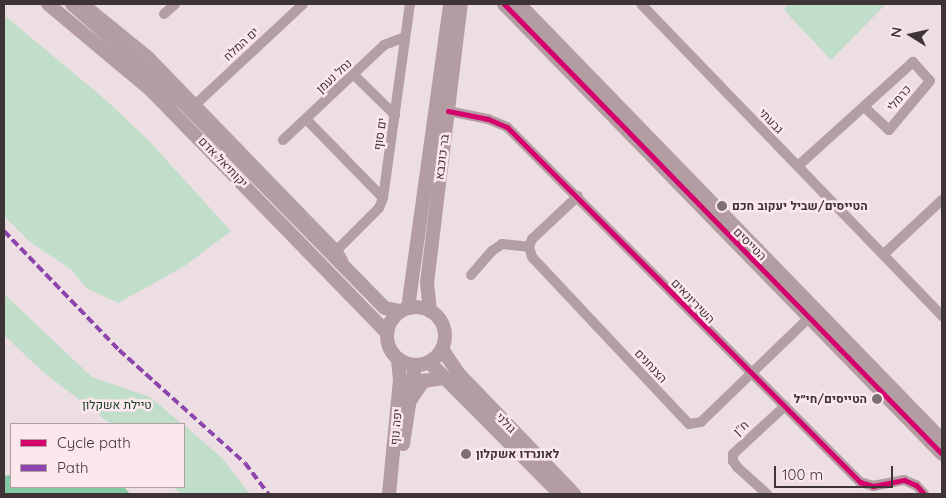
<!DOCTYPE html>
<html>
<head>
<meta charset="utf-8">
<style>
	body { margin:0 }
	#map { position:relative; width:946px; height:498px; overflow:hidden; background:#ecdee2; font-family:Quicksand,Heebo,sans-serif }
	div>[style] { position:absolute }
	.green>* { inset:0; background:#c1decb }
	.water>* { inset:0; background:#84c8a4 }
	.street>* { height:10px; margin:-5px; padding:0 5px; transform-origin:5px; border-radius:5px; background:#b39ea4 }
	.secondary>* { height:14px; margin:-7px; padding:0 7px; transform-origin:7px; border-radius:7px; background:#b39ca2 }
	.secondary>.ring { margin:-7px; padding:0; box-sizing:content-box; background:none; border:14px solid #b39ca2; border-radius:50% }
	.quiet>* { height:4px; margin-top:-2px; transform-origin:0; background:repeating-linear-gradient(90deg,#8e44ad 0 8px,transparent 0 12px) }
	.cycleway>* { height:5px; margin:-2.5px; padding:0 2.5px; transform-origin:2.5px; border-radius:2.5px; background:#d6006c }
	.dots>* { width:14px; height:14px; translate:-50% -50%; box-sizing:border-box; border:2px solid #fce7ec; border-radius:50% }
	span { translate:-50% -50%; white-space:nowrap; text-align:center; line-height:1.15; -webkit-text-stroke:5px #fce7ec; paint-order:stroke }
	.street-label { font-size:12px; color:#3e3436 }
	.poi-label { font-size:12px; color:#3e3436; font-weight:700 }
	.left { translate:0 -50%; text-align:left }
	.right { translate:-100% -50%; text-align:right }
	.park-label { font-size:12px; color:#0e3b26 }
	.frame { position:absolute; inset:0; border:5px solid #3e3436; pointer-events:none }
	.legend { position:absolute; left:10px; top:423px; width:175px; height:65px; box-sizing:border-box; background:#fce7ec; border:1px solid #b09fa3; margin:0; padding:6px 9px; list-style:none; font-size:15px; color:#3e3436 }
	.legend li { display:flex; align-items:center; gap:10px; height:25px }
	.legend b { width:25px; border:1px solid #b09fa3 }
	.north { position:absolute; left:886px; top:10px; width:50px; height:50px; -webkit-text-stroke:4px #fce7ec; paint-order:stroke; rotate:280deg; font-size:14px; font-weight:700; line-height:20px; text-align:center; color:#3e3436 }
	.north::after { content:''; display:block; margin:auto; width:18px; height:22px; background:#3e3436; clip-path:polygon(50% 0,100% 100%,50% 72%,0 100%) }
	.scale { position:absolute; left:774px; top:466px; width:119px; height:22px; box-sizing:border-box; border:2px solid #3e3436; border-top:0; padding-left:6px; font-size:15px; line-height:18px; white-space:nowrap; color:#3e3436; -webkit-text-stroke:4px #fce7ec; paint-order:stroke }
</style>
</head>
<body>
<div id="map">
	<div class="green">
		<div style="clip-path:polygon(788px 4px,886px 4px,831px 60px,784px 10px)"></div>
		<div style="clip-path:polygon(4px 15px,107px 101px,149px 141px,231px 231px,183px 267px,118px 303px,86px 288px,72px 270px,30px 242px,4px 216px)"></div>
		<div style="clip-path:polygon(4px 294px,92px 377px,150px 397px,182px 424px,111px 424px,43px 372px,4px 335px)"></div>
		<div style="clip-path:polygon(184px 425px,222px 458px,250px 494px,180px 494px,174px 487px,184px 487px)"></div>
	</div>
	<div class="water">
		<div style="clip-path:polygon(11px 475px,11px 487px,124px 487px,130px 494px,4px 494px,4px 476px)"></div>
	</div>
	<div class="street">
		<div style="left:85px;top:4px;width:82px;rotate:39.1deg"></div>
		<div style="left:149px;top:56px;width:270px;rotate:45.9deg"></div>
		<div style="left:337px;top:250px;width:12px;rotate:59deg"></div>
		<div style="left:641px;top:4px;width:434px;rotate:46deg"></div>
		<div style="left:164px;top:14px;width:15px;rotate:-42deg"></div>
		<div style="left:353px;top:74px;width:59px;rotate:44.3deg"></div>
		<div style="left:197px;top:103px;width:145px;rotate:-43deg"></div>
		<div style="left:448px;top:111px;width:41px;rotate:11.3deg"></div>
		<div style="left:488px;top:119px;width:21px;rotate:23deg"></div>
		<div style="left:507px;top:127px;width:501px;rotate:45.16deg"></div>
		<div style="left:860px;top:482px;width:14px;rotate:17deg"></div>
		<div style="left:873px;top:486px;width:32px;rotate:-11deg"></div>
		<div style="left:904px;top:480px;width:13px;rotate:23deg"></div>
		<div style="left:916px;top:485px;width:12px;rotate:48deg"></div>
		<div style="left:306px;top:119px;width:110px;rotate:45.7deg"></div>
		<div style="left:283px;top:140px;width:139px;rotate:-43.2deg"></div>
		<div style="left:384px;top:45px;width:22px;rotate:-21deg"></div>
		<div style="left:799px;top:165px;width:154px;rotate:-42.1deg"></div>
		<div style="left:913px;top:62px;width:25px;rotate:48deg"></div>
		<div style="left:930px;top:81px;width:64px;rotate:129.9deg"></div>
		<div style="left:889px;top:130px;width:34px;rotate:-137deg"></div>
		<div style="left:578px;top:196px;width:63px;rotate:136.9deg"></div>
		<div style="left:532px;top:239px;width:9px;rotate:111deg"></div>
		<div style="left:529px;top:247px;width:10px;rotate:73deg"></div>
		<div style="left:532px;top:257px;width:229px;rotate:46.8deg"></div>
		<div style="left:689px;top:424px;width:12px;rotate:-9deg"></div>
		<div style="left:701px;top:422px;width:156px;rotate:-44deg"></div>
		<div style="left:337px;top:250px;width:59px;rotate:-45deg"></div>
		<div style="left:379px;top:208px;width:11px;rotate:-68deg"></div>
		<div style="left:383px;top:198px;width:196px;rotate:-82.1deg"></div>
		<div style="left:884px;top:254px;width:79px;rotate:-43deg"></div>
		<div style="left:471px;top:275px;width:32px;rotate:-49deg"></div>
		<div style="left:492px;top:251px;width:12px;rotate:-35deg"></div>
		<div style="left:502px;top:244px;width:27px;rotate:6deg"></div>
		<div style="left:767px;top:494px;width:39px;rotate:-138deg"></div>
		<div style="left:738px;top:468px;width:9px;rotate:-126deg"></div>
		<div style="left:733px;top:461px;width:7px;rotate:-90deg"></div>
		<div style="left:733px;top:454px;width:71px;rotate:-42.7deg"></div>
	</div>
	<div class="secondary">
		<div style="left:48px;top:4px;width:134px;rotate:39.9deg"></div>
		<div style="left:151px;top:90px;width:339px;rotate:45.8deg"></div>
		<div style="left:72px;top:4px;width:145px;rotate:41.4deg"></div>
		<div style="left:181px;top:100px;width:291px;rotate:45.6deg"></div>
		<div style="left:385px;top:308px;width:16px;rotate:11deg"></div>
		<div style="left:504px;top:4px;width:628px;rotate:45.77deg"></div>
		<div style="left:519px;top:4px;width:607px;rotate:45.87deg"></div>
		<div class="ring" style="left:387px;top:307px;width:44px;height:44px"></div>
		<div style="left:408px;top:308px;width:307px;rotate:-82.1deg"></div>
		<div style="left:430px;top:311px;width:28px;rotate:-96deg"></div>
		<div style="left:427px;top:283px;width:281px;rotate:-83.1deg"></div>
		<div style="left:442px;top:349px;width:29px;rotate:56deg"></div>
		<div style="left:458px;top:373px;width:168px;rotate:46.2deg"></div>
		<div style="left:429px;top:362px;width:186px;rotate:45.2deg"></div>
		<div style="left:411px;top:399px;width:22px;rotate:-56deg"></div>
		<div style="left:423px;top:381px;width:22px;rotate:-8deg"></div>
		<div style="left:403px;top:444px;width:79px;rotate:-81.3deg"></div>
		<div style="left:389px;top:494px;width:115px;rotate:-84.5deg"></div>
		<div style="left:400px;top:380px;width:20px;rotate:-96deg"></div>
	</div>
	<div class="quiet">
		<div style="left:4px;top:231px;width:165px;rotate:46deg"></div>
		<div style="left:119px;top:350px;width:169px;rotate:41.9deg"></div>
		<div style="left:245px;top:463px;width:39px;rotate:53deg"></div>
	</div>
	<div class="cycleway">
		<div style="left:504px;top:4px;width:628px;rotate:45.77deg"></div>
		<div style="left:448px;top:111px;width:41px;rotate:11.3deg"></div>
		<div style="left:488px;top:119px;width:21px;rotate:23deg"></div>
		<div style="left:507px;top:127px;width:501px;rotate:45.16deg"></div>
		<div style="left:860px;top:482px;width:14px;rotate:17deg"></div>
		<div style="left:873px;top:486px;width:32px;rotate:-11deg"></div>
		<div style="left:904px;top:480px;width:13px;rotate:23deg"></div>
		<div style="left:916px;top:485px;width:12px;rotate:48deg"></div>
	</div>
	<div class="dots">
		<div style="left:722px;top:206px;background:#7b7072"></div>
		<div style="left:877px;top:399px;background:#7b7072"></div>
		<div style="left:466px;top:454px;background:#7b7072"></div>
	</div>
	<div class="street-label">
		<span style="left:241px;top:44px;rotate:-43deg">ים המלח</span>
		<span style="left:334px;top:76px;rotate:-43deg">נחל נעמן</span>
		<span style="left:899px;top:98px;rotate:-50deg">כרמלי</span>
		<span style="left:771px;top:121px;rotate:46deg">גבעתי</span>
		<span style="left:380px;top:134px;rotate:-82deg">ים סוף</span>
		<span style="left:442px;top:157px;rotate:-83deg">בר כוכבא</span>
		<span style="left:223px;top:162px;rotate:46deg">יקותיאל אדם</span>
		<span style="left:750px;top:244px;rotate:45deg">הטייסים</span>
		<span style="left:693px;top:301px;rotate:46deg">השיריונאים</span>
		<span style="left:651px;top:366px;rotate:47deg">הצנחנים</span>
		<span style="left:506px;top:423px;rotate:46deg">גולני</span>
		<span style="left:396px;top:427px;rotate:-85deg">יפה נוף</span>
		<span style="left:741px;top:428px;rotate:-42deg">ח"ן</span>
	</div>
	<div class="poi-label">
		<span class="left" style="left:732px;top:206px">הטייסים/שביל יעקוב חכם</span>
		<span class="right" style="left:867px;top:399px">הטייסים/חי״ל</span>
		<span class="left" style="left:476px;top:454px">לאונרדו אשקלון</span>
	</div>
	<div class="park-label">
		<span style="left:117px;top:405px">טיילת אשקלון</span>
	</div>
	<div class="frame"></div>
	<ul class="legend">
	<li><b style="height:6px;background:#d6006c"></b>Cycle path</li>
	<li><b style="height:6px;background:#8e44ad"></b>Path</li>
	</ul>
	<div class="north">N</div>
	<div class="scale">100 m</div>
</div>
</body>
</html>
